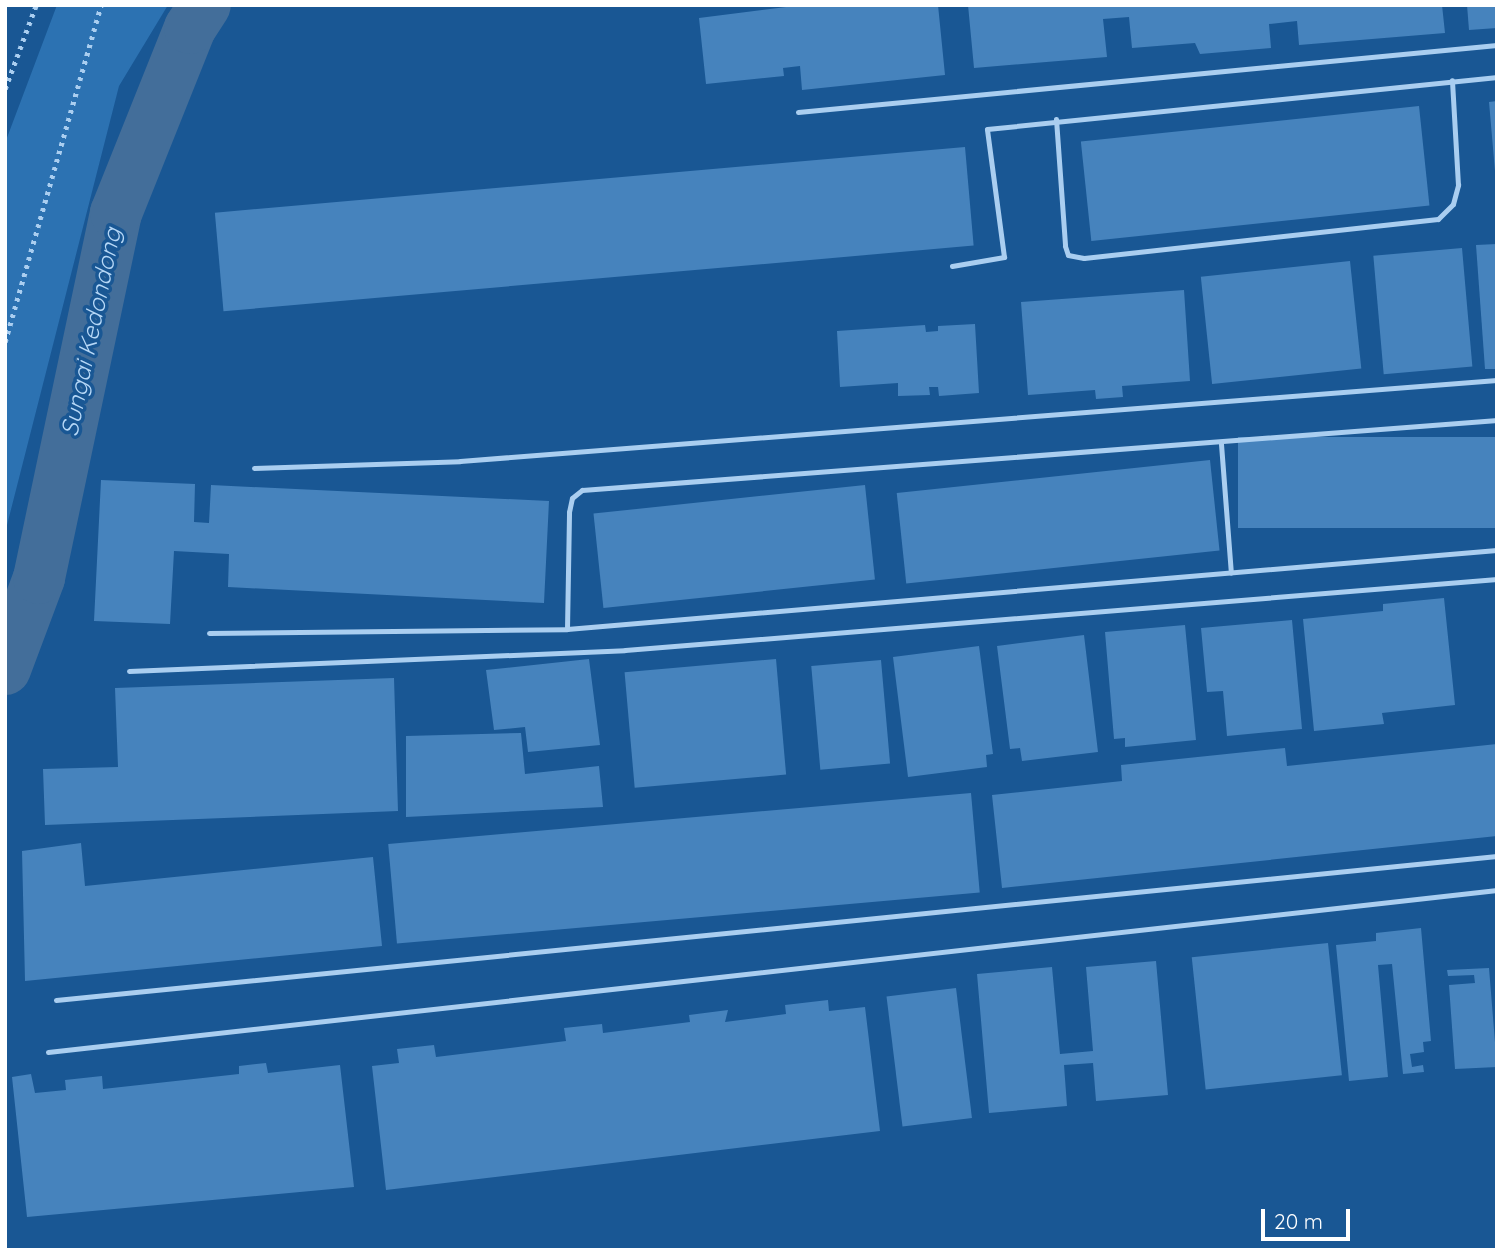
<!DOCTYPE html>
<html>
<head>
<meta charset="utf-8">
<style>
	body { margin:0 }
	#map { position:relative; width:1502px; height:1255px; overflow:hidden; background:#195794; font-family:Quicksand,sans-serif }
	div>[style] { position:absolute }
	.green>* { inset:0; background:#2c72b2 }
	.river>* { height:52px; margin:-26px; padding:0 26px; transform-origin:26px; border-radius:26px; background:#436e9a }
	.building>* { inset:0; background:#4683bd; transform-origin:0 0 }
	.path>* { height:4.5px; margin-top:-2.25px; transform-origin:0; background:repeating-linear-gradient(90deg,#aacef0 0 3.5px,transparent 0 8.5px) }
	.lane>* { height:5px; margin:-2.5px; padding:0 2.5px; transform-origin:2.5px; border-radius:2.5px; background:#aacef0 }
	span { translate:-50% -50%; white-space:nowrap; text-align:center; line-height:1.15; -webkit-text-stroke:7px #195794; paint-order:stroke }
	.water-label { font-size:24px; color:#b7d8f7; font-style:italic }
	.frame { position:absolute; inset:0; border:7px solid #fff; pointer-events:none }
	.scale { position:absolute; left:1261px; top:1209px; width:89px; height:32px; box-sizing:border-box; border:4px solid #fff; border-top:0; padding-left:9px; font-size:21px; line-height:24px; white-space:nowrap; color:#fff; -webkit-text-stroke:5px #195794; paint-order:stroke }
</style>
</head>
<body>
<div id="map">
	<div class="green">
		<div style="clip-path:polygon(57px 5px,168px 5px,119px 86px,5px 533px,5px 143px)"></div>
	</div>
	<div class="river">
		<div style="left:5px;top:669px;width:97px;rotate:-69.5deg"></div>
		<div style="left:39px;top:578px;width:373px;rotate:-78.1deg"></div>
		<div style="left:116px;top:213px;width:199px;rotate:-68.2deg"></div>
		<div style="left:190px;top:28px;width:27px;rotate:-57deg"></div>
	</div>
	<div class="building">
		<div style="clip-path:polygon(802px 5px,938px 5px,945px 75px,802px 90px,800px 66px,783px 68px,784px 76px,706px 84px,699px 18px)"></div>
		<div style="clip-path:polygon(968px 5px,1442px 5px,1445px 33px,1299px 45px,1297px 21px,1269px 24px,1271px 48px,1200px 54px,1195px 43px,1132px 48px,1129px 17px,1103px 19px,1107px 57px,974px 68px)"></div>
		<div style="clip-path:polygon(1467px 5px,1497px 5px,1497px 28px,1469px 30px)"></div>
		<div style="clip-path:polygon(1497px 101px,1497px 171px,1495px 171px,1489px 102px)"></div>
		<div style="left:1419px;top:106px;width:100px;height:340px;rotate:84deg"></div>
		<div style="left:965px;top:147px;width:99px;height:753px;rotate:85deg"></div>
		<div style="clip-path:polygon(1497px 244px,1497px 369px,1485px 369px,1476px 245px)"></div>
		<div style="left:1462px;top:248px;width:119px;height:89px;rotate:85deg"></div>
		<div style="left:1350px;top:261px;width:108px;height:150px;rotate:84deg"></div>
		<div style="clip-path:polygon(1184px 290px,1190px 381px,1122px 386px,1123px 397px,1096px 399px,1095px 390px,1028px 395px,1021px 302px)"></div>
		<div style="clip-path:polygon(975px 324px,979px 393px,939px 396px,938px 387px,929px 387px,930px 395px,898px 396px,898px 383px,840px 387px,837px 331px,925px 325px,926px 332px,938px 331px,938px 326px)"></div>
		<div style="left:1497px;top:437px;width:91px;height:259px;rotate:90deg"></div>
		<div style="left:1210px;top:460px;width:91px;height:315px;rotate:84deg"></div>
		<div style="clip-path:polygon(101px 480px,195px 484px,194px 522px,209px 523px,211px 485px,549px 501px,544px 603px,228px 587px,229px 554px,174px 551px,170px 624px,94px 621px)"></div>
		<div style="left:865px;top:485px;width:95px;height:273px;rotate:84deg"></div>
		<div style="clip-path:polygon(1444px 598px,1455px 705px,1382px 713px,1384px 724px,1314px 731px,1303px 619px,1383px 611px,1383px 604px)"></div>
		<div style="clip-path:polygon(1292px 620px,1302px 729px,1227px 736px,1223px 691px,1207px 692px,1201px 628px)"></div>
		<div style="clip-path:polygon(1185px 625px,1196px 740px,1125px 747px,1125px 738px,1114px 739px,1105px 632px)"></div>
		<div style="clip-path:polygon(1084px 635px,1098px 752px,1022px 761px,1020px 748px,1010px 749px,997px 646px)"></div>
		<div style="clip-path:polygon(979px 646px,993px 754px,986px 755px,987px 767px,908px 777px,893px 657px)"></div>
		<div style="clip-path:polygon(589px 659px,600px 745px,528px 752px,525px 727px,494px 730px,486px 670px)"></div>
		<div style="left:776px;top:659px;width:116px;height:152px;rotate:85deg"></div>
		<div style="left:881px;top:660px;width:104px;height:70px;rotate:85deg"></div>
		<div style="clip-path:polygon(394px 678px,398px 811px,45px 825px,43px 769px,118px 767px,115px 688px)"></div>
		<div style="clip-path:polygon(521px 733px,525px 774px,599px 766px,603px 807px,406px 817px,406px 736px)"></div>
		<div style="clip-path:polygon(1497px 744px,1497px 836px,1002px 888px,992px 795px,1122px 781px,1121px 765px,1285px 748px,1287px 766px)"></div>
		<div style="left:971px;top:793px;width:100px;height:585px;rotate:85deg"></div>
		<div style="clip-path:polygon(81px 843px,85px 886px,373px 857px,382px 946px,25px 981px,22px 851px)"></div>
		<div style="clip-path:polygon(1421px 928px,1431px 1041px,1423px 1042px,1424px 1052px,1410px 1054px,1412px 1067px,1423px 1065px,1424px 1072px,1403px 1074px,1392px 964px,1378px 965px,1388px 1077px,1349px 1081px,1336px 945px,1376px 941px,1376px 933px)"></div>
		<div style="left:1328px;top:943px;width:133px;height:137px;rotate:84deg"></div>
		<div style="clip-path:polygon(1156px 961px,1168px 1095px,1096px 1101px,1093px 1063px,1064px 1065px,1067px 1106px,989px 1113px,977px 974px,1052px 967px,1060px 1054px,1093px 1051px,1086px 967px)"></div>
		<div style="clip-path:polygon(1489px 968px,1497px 1067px,1455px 1069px,1449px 985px,1475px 983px,1474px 975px,1448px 976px,1447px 970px)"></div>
		<div style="left:956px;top:988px;width:131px;height:70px;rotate:83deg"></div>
		<div style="clip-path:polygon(828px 1000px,829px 1011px,865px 1007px,880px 1131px,386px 1190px,372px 1066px,399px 1063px,397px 1049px,434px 1045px,436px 1057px,566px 1041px,564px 1028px,602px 1024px,603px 1033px,690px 1022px,689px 1015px,728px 1010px,725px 1022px,786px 1014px,785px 1005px)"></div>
		<div style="clip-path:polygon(266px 1063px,268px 1073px,340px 1065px,354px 1187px,27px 1217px,12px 1077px,31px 1074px,35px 1093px,66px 1090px,65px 1080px,102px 1076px,103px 1089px,239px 1074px,239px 1066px)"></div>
	</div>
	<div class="path">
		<div style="left:5px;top:89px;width:90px;rotate:-69.7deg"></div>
		<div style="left:5px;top:342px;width:350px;rotate:-74.1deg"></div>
	</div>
	<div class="lane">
		<div style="left:798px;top:112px;width:702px;rotate:-5.48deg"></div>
		<div style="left:1056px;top:119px;width:127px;rotate:85.9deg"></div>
		<div style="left:1065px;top:246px;width:9px;rotate:72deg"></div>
		<div style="left:1068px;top:255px;width:16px;rotate:11deg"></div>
		<div style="left:1084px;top:258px;width:356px;rotate:-6.3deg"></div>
		<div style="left:1438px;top:219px;width:21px;rotate:-45deg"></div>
		<div style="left:1453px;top:204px;width:20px;rotate:-75deg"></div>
		<div style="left:1458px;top:185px;width:105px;rotate:-93.3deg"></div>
		<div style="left:952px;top:266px;width:53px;rotate:-9.8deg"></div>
		<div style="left:1004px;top:257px;width:129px;rotate:-97.6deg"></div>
		<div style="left:987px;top:129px;width:513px;rotate:-5.82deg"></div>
		<div style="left:1221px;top:444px;width:129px;rotate:85.6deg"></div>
		<div style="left:254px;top:468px;width:206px;rotate:-1.9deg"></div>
		<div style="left:460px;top:461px;width:1040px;rotate:-4.47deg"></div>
		<div style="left:567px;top:629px;width:117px;rotate:-89deg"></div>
		<div style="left:569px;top:512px;width:14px;rotate:-78deg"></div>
		<div style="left:572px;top:498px;width:13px;rotate:-39deg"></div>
		<div style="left:582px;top:490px;width:918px;rotate:-4.37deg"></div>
		<div style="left:209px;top:633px;width:358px;rotate:-0.6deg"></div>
		<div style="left:567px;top:629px;width:933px;rotate:-4.86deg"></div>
		<div style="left:129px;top:671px;width:496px;rotate:-2.4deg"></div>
		<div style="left:625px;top:650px;width:875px;rotate:-4.65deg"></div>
		<div style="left:56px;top:1000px;width:1448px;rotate:-5.71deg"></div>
		<div style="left:48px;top:1052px;width:1458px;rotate:-6.38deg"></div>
	</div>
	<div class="water-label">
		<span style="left:91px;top:332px;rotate:-78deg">Sungai Kedondong</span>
	</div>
	<div class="frame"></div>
	<div class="scale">20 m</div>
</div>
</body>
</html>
